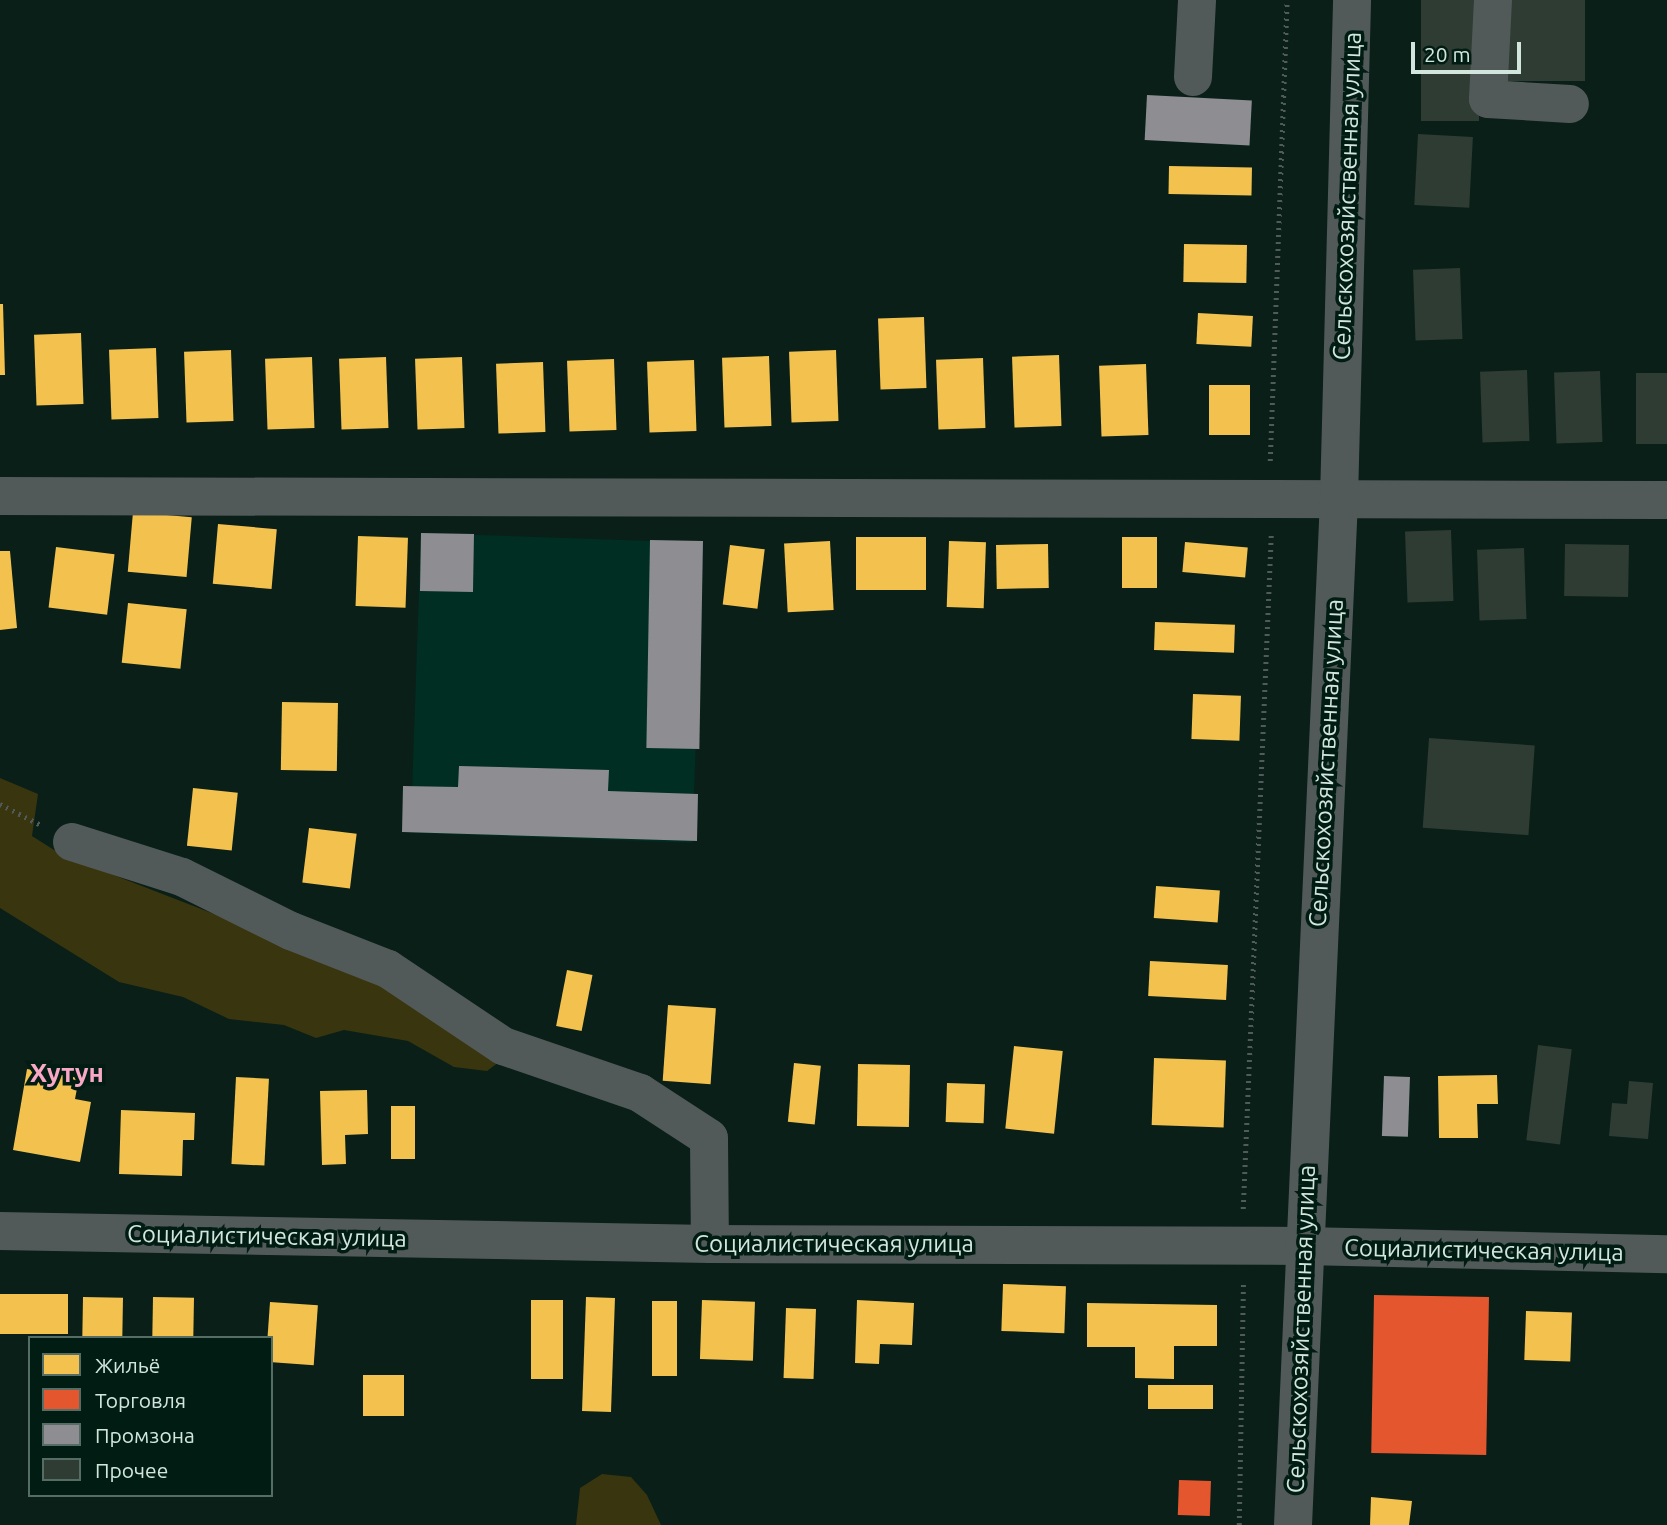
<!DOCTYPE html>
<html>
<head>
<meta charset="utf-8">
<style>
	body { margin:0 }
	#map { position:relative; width:1667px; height:1525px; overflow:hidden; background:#091f18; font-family:Ubuntu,sans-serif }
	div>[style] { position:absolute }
	.built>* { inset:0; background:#012e22; transform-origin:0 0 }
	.green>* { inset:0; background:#39350e }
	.homes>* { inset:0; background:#f2c14e; transform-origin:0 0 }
	.shops>* { inset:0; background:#e4572e; transform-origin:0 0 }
	.industry>* { inset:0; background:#8d8d92; transform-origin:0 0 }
	.building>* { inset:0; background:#2e3c34; transform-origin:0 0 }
	.path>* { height:4.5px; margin-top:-2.25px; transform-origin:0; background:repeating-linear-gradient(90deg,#515b59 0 2px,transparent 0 7px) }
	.minor>* { height:38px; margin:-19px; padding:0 19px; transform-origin:19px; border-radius:19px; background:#515a59 }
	span { translate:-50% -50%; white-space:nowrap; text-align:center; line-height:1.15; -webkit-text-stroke:7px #011c13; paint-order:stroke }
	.street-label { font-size:24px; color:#d3e6de }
	.neighbourhood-label { font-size:26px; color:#f8a8c5; font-weight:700 }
	.legend { position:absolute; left:28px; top:1336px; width:245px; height:161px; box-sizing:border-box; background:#011c13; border:2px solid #556d64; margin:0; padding:9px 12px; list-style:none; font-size:21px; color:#d3e6de }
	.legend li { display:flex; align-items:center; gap:14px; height:35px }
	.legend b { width:35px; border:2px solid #556d64 }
	.scale { position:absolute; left:1411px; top:42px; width:110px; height:32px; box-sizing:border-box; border:4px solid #d3e6de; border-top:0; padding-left:9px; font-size:21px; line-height:24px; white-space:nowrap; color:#d3e6de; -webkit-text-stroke:5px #011c13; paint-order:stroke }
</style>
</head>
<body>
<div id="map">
	<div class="built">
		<div style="left:421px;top:533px;width:282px;height:300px;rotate:2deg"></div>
	</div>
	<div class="green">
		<div style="clip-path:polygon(0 778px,38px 794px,32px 836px,62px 855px,348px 966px,503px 1059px,487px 1071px,454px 1067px,408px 1041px,344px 1030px,316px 1038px,284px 1025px,229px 1019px,183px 997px,119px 982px,0 908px)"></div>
		<div style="clip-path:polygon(602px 1474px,631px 1477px,647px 1495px,661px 1525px,576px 1525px,580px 1488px)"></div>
	</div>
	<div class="homes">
		<div style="left:1169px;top:166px;width:83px;height:28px;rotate:1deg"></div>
		<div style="left:1184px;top:244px;width:63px;height:38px;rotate:1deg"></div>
		<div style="clip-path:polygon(0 304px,3px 304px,5px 375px,0 375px)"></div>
		<div style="left:1198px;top:313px;width:55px;height:31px;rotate:3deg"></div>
		<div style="left:924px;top:317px;width:71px;height:46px;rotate:88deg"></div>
		<div style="left:81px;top:333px;width:71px;height:47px;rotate:88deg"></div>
		<div style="left:156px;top:348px;width:70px;height:47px;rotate:88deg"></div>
		<div style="left:231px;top:350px;width:71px;height:47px;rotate:88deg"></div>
		<div style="left:836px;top:350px;width:71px;height:47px;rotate:88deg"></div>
		<div style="left:1059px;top:355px;width:71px;height:47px;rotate:88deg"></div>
		<div style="left:769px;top:356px;width:70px;height:47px;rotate:88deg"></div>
		<div style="left:312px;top:357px;width:71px;height:47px;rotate:88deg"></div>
		<div style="left:386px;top:357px;width:71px;height:47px;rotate:88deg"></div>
		<div style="left:462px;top:357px;width:71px;height:47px;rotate:88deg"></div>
		<div style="left:983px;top:358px;width:70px;height:47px;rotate:88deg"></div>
		<div style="left:614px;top:359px;width:71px;height:47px;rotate:88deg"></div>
		<div style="left:694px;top:360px;width:71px;height:47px;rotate:88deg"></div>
		<div style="left:543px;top:362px;width:70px;height:47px;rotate:88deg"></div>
		<div style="left:1146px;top:364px;width:71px;height:47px;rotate:88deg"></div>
		<div style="left:1209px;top:385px;width:41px;height:50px"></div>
		<div style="left:133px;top:512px;width:59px;height:60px;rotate:5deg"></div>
		<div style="left:218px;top:524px;width:59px;height:60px;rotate:5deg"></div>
		<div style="left:358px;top:536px;width:50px;height:70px;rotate:2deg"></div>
		<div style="left:856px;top:537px;width:70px;height:53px"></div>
		<div style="left:1122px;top:537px;width:35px;height:51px"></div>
		<div style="left:830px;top:541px;width:69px;height:46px;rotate:87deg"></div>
		<div style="left:949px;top:541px;width:37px;height:66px;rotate:2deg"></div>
		<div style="left:1185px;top:542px;width:63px;height:30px;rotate:5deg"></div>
		<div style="left:1048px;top:544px;width:44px;height:52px;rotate:89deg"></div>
		<div style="left:730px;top:545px;width:35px;height:60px;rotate:7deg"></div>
		<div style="left:56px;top:547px;width:59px;height:61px;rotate:7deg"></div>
		<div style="clip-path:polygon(0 551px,10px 551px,17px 628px,0 630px)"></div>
		<div style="left:128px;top:603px;width:59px;height:60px;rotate:6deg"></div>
		<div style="left:1155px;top:622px;width:80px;height:28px;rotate:2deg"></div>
		<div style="left:1193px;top:694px;width:48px;height:45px;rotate:2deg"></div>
		<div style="left:282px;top:702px;width:56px;height:68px;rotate:1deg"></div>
		<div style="left:193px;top:788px;width:45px;height:58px;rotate:6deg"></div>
		<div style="left:309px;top:828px;width:48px;height:55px;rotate:7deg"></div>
		<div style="left:1156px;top:886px;width:64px;height:32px;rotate:4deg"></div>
		<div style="left:1150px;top:961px;width:78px;height:35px;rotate:3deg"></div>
		<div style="left:567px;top:970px;width:26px;height:57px;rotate:11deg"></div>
		<div style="left:668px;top:1005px;width:48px;height:76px;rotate:4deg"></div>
		<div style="left:1014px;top:1046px;width:49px;height:83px;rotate:6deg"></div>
		<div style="left:1154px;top:1058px;width:72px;height:67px;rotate:2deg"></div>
		<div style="left:794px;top:1063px;width:27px;height:59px;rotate:6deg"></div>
		<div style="left:858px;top:1064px;width:52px;height:62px;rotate:1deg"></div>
		<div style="clip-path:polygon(27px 1069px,79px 1078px,75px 1099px,91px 1102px,80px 1162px,13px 1150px)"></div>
		<div style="clip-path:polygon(1497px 1075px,1498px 1104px,1477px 1104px,1478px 1138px,1439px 1138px,1438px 1076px)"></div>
		<div style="left:236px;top:1077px;width:33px;height:87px;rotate:3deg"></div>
		<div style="left:947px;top:1083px;width:38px;height:39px;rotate:2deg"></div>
		<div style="clip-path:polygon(367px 1090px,368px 1134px,345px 1135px,346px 1164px,322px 1165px,320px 1091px)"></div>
		<div style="left:391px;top:1106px;width:24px;height:53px"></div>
		<div style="clip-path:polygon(121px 1110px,195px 1113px,194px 1140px,183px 1140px,182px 1176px,119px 1174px)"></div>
		<div style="left:1003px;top:1284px;width:63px;height:47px;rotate:2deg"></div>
		<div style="left:68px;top:1294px;width:40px;height:68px;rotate:90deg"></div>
		<div style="left:83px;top:1297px;width:40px;height:41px;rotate:1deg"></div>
		<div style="left:153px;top:1297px;width:41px;height:41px;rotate:1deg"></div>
		<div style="left:586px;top:1297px;width:29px;height:114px;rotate:2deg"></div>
		<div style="left:531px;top:1300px;width:32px;height:79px"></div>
		<div style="left:702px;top:1300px;width:53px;height:59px;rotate:2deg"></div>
		<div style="clip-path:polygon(857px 1300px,914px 1303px,912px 1345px,880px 1344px,879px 1364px,855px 1363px)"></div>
		<div style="left:652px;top:1301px;width:25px;height:75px"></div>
		<div style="left:270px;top:1302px;width:48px;height:60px;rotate:4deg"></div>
		<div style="clip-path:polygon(1087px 1303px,1217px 1305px,1217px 1346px,1174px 1346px,1174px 1379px,1135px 1378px,1135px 1347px,1087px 1347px)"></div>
		<div style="left:786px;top:1308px;width:30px;height:70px;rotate:2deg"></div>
		<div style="left:1526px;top:1311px;width:46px;height:49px;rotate:2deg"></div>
		<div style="left:363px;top:1375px;width:41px;height:41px"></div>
		<div style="left:1148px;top:1385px;width:65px;height:24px"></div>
		<div style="clip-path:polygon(1371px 1497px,1412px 1501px,1409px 1525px,1370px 1525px)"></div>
	</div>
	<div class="shops">
		<div style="left:1374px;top:1295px;width:115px;height:158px;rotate:1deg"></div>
		<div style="left:1179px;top:1480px;width:32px;height:35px;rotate:2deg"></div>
	</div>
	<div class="industry">
		<div style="left:1147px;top:95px;width:105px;height:45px;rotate:3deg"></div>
		<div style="left:421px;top:533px;width:53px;height:58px;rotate:1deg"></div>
		<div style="left:650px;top:540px;width:53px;height:208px;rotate:1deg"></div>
		<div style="clip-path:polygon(459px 766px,609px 770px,608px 791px,698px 794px,697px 841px,402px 832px,403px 786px,458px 787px)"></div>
		<div style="left:1384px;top:1076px;width:26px;height:60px;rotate:2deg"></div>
	</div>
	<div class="building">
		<div style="left:1421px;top:0;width:58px;height:121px"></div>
		<div style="left:1507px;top:0;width:78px;height:81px"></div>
		<div style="left:1418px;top:134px;width:55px;height:71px;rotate:3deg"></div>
		<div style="left:1460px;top:268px;width:71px;height:47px;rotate:88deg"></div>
		<div style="left:1527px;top:370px;width:71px;height:47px;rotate:88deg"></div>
		<div style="left:1600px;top:371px;width:71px;height:46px;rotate:88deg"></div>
		<div style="left:1667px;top:373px;width:71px;height:31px;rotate:90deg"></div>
		<div style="left:1451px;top:530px;width:71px;height:46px;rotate:88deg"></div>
		<div style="left:1565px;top:544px;width:64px;height:52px;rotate:1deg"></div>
		<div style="left:1524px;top:548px;width:71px;height:47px;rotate:88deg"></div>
		<div style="left:1429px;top:738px;width:106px;height:90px;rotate:4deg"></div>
		<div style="left:1538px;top:1045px;width:34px;height:96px;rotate:7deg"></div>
		<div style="clip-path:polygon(1629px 1081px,1653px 1083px,1648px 1139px,1609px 1136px,1612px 1103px,1627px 1104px)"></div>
	</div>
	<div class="path">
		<div style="left:1270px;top:461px;width:461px;rotate:-87.9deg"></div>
		<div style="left:0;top:804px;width:46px;rotate:27.1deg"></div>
		<div style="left:1243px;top:1209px;width:674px;rotate:-87.62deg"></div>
		<div style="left:1239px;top:1525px;width:241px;rotate:-89deg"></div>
	</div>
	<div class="minor">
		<div style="left:1493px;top:0;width:99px;rotate:92.9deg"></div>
		<div style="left:1488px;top:99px;width:82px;rotate:3.5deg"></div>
		<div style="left:1193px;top:77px;width:77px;rotate:-87deg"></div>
		<div style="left:0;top:496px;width:1667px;rotate:0.14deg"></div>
		<div style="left:72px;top:842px;width:115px;rotate:17.7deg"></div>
		<div style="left:182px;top:877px;width:122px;rotate:26.4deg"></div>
		<div style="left:291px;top:931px;width:104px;rotate:21.4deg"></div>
		<div style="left:388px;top:969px;width:138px;rotate:33.8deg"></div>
		<div style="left:503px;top:1046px;width:145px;rotate:18.9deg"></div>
		<div style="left:640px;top:1093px;width:82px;rotate:33.1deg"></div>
		<div style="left:709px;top:1138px;width:106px;rotate:89.5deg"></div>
		<div style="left:0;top:1231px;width:710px;rotate:1.05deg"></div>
		<div style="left:710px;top:1244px;width:594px;rotate:0.19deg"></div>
		<div style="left:1304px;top:1246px;width:363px;rotate:1.3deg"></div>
		<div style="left:1293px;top:1525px;width:1027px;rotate:-87.43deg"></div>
		<div style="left:1339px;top:499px;width:499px;rotate:-88.5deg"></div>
	</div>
	<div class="street-label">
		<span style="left:1347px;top:196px;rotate:-88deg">Сельскохозяйственная улица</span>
		<span style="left:1326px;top:763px;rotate:-87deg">Сельскохозяйственная улица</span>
		<span style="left:267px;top:1236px;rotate:1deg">Социалистическая улица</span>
		<span style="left:834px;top:1244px">Социалистическая улица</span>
		<span style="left:1484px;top:1250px;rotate:1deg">Социалистическая улица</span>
		<span style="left:1301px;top:1329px;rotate:-88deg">Сельскохозяйственная улица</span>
	</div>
	<div class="neighbourhood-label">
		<span style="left:67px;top:1073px">Хутун</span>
	</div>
	<ul class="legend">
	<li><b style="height:19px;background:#f2c14e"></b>Жильё</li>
	<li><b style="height:19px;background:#e4572e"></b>Торговля</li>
	<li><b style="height:19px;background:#8d8d92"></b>Промзона</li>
	<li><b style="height:19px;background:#2e3c34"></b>Прочее</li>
	</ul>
	<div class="scale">20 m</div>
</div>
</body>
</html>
